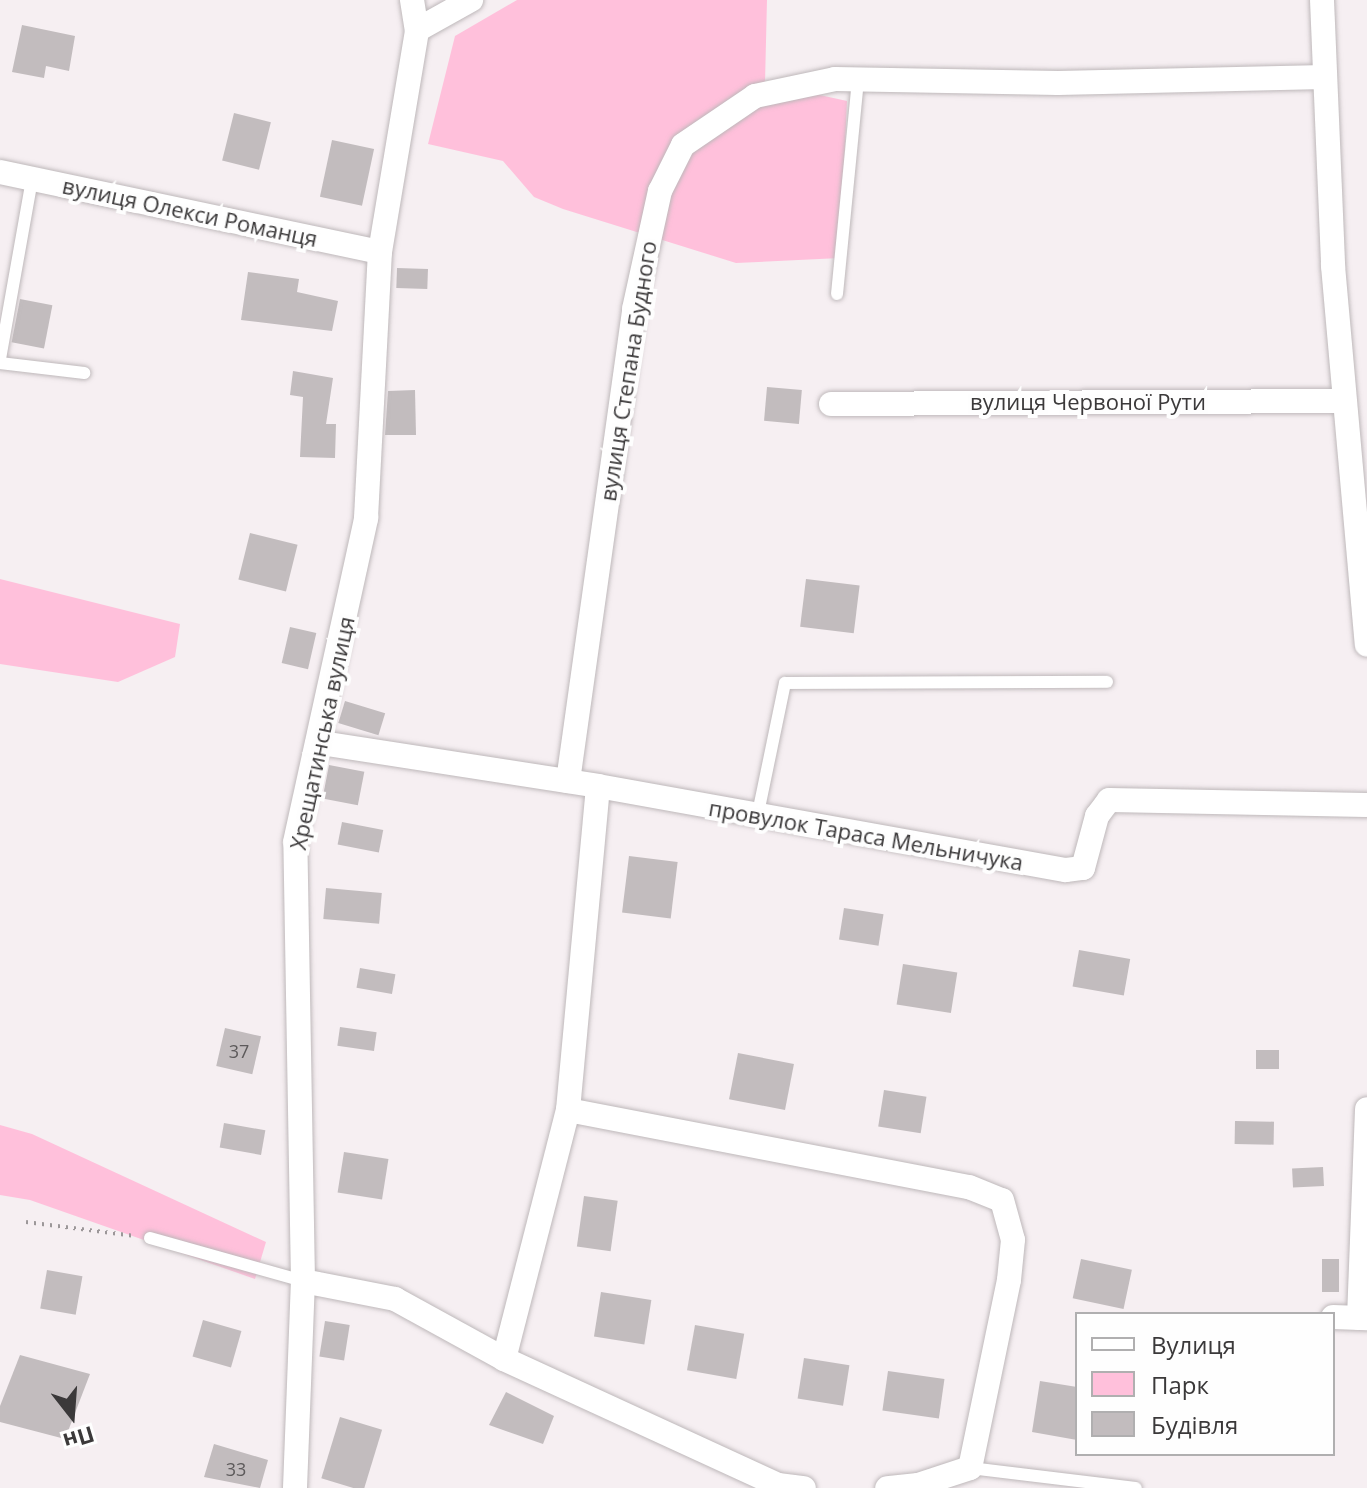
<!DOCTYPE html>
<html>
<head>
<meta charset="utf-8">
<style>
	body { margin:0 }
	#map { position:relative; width:1367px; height:1488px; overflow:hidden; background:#f6eff2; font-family:"Open Sans",sans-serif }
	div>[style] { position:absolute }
	.green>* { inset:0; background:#ffc0db }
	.building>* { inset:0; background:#c2bcbe; transform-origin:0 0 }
	.path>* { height:4px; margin-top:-2px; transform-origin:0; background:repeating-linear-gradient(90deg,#9c9799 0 2px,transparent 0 8px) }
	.roads { filter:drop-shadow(0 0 2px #beb8ba) drop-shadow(0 0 2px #beb8ba) }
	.service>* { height:12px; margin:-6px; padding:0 6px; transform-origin:6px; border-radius:6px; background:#fff }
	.minor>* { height:24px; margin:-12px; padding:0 12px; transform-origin:12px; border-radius:12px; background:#fff }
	span { translate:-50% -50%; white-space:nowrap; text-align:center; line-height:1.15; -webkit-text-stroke:8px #fefefe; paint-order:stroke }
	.number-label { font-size:18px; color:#5d5a5b }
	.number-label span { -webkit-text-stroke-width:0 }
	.street-label { font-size:22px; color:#3b393a }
	.legend { position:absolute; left:1075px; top:1312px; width:260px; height:144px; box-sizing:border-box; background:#fefefe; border:2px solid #b0afb0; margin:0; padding:10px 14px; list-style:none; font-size:24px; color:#3b393a }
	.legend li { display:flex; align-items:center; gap:16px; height:40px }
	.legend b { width:40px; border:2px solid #b0afb0 }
	.north { position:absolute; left:32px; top:1376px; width:80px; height:80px; -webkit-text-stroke:6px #fefefe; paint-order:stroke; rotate:163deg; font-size:22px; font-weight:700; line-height:32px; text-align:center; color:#3b393a }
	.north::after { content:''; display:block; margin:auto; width:28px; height:36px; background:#3b393a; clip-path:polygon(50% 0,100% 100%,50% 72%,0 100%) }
</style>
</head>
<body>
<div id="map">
	<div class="green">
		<div style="clip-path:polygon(517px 0,767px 0,765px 83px,847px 101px,840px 258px,736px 263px,563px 209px,534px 197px,503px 161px,428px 144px,455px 36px)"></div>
		<div style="clip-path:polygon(0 579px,180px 624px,175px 657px,118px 682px,0 664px)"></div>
		<div style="clip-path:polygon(0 1125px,32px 1134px,266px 1242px,255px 1279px,30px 1200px,0 1195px)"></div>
	</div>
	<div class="building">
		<div style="clip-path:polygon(22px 25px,75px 36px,69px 71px,46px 66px,44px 78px,12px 72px)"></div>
		<div style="left:234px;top:113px;width:38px;height:49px;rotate:14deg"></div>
		<div style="left:332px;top:140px;width:43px;height:58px;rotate:12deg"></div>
		<div style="left:397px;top:268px;width:31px;height:20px;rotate:2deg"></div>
		<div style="clip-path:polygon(248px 272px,299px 279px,297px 292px,338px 301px,332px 331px,241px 320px)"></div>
		<div style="left:20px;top:299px;width:33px;height:44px;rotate:11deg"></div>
		<div style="clip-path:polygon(293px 371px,333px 378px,326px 424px,336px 424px,335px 458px,300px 457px,303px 397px,290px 395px)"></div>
		<div style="left:767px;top:387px;width:35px;height:34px;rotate:5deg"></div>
		<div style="clip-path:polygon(415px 390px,416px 435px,385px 435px,388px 391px)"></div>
		<div style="left:250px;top:533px;width:49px;height:48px;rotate:14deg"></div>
		<div style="left:806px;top:579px;width:54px;height:48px;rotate:7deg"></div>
		<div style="left:290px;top:627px;width:27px;height:37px;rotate:13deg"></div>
		<div style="left:345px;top:701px;width:42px;height:23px;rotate:17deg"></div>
		<div style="left:329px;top:765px;width:36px;height:34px;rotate:11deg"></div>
		<div style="left:342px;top:822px;width:42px;height:23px;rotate:11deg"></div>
		<div style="left:629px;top:856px;width:49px;height:57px;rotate:7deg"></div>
		<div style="left:326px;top:888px;width:56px;height:31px;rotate:5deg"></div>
		<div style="left:844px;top:908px;width:40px;height:32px;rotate:9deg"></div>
		<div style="left:1079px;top:950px;width:52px;height:37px;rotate:10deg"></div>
		<div style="left:903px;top:964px;width:55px;height:41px;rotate:9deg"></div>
		<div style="left:360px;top:968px;width:36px;height:20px;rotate:10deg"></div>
		<div style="left:340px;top:1027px;width:37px;height:19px;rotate:8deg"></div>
		<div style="left:225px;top:1028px;width:37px;height:39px;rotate:13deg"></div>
		<div style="left:1256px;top:1050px;width:23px;height:19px"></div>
		<div style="left:738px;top:1053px;width:57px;height:47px;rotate:11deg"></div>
		<div style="left:884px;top:1090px;width:43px;height:37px;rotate:9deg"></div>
		<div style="left:1235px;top:1121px;width:39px;height:23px;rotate:1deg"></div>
		<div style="left:224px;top:1123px;width:42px;height:25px;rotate:10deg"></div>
		<div style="left:344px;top:1152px;width:45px;height:41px;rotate:9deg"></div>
		<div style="left:1323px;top:1167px;width:19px;height:31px;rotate:87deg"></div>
		<div style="left:584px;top:1196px;width:34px;height:51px;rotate:8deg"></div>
		<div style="left:1081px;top:1259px;width:52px;height:40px;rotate:12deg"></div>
		<div style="left:1322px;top:1259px;width:17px;height:33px"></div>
		<div style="left:47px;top:1270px;width:36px;height:39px;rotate:10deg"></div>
		<div style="left:601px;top:1292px;width:51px;height:45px;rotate:9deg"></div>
		<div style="left:203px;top:1320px;width:40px;height:38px;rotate:16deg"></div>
		<div style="left:325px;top:1321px;width:25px;height:36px;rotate:9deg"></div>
		<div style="left:695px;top:1325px;width:50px;height:46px;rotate:10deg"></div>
		<div style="clip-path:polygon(20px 1355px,90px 1374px,65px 1439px,0 1422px,0 1406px)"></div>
		<div style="left:804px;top:1358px;width:46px;height:41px;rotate:9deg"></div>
		<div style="left:888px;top:1371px;width:57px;height:40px;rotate:8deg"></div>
		<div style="clip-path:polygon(1040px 1381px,1077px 1387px,1077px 1440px,1032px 1432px)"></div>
		<div style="clip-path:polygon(506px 1392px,554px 1416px,543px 1444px,489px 1425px)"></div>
		<div style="left:340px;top:1417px;width:44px;height:64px;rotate:17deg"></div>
		<div style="clip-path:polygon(214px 1444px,268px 1460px,260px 1488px,204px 1477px)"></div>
	</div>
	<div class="path">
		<div style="left:26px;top:1222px;width:110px;rotate:7.3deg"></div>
	</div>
	<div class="roads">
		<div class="service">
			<div style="left:837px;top:294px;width:215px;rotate:-84.4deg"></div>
			<div style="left:0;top:359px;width:183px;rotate:-79.9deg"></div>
			<div style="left:0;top:363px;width:85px;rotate:6.8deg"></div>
			<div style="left:757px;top:818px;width:138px;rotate:-78.3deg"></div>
			<div style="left:785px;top:683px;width:322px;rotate:-0.2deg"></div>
			<div style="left:150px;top:1238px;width:159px;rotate:15.7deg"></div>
			<div style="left:970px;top:1468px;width:167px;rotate:6.9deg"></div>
		</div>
		<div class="minor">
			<div style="left:412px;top:0;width:30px;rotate:81deg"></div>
			<div style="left:417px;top:30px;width:62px;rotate:-29.1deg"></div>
			<div style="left:1322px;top:0;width:266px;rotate:87.6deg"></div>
			<div style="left:1333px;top:266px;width:380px;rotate:84.9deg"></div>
			<div style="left:0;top:172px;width:388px;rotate:11.9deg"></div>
			<div style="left:831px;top:404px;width:513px;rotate:-0.34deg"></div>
			<div style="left:321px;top:743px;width:280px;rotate:8.8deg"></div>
			<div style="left:598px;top:786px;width:475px;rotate:10.2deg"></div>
			<div style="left:1066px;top:870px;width:17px;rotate:-7deg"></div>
			<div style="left:1083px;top:868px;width:54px;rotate:-74.9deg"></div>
			<div style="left:1097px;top:816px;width:20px;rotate:-53deg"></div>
			<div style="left:1109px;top:800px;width:258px;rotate:1.1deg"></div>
			<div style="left:568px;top:781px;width:477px;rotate:-82deg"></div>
			<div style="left:634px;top:309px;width:121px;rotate:-77.6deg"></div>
			<div style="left:660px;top:191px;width:51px;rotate:-63.4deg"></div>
			<div style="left:683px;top:145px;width:87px;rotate:-34.2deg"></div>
			<div style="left:755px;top:96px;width:82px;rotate:-12deg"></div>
			<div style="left:835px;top:79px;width:223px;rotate:1deg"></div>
			<div style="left:1058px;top:83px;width:267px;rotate:-1.3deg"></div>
			<div style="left:568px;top:1110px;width:408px;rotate:10.9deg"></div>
			<div style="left:969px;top:1187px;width:35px;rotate:22deg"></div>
			<div style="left:1002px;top:1200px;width:41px;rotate:74.6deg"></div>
			<div style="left:1013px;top:1240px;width:40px;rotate:95.7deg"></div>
			<div style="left:1009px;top:1280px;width:192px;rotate:101.7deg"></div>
			<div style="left:970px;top:1468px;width:55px;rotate:161.9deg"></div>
			<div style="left:918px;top:1485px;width:31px;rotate:174deg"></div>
			<div style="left:303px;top:1281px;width:94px;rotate:11.1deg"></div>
			<div style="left:395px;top:1299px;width:124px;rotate:28.8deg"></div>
			<div style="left:504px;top:1359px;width:302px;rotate:24.7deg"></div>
			<div style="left:778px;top:1485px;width:26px;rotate:7deg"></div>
			<div style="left:1333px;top:1317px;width:34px;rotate:2deg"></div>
			<div style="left:1359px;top:1318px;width:209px;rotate:-87.8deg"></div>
			<div style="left:504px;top:1359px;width:257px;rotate:-75.6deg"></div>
			<div style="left:568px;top:1110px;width:325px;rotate:-84.7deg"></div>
			<div style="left:295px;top:1488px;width:207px;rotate:-87.8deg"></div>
			<div style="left:303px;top:1281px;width:439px;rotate:-91deg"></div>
			<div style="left:295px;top:842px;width:332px;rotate:-77.6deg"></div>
			<div style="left:366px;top:518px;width:266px;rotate:-87deg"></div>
			<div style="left:380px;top:252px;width:225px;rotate:-80.5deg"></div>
		</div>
	</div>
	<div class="number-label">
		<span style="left:239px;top:1051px">37</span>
		<span style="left:236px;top:1469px">33</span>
	</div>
	<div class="street-label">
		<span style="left:190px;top:212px;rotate:12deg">вулиця Олекси Романця</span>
		<span style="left:628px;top:371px;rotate:-81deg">вулиця Степана Будного</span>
		<span style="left:1088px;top:402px">вулиця Червоної Рути</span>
		<span style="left:322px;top:733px;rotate:-78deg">Хрещатинська вулиця</span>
		<span style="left:866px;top:835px;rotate:10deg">провулок Тараса Мельничука</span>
	</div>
	<ul class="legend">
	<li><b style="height:10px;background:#fff"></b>Вулиця</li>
	<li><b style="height:22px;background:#ffc0db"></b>Парк</li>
	<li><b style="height:22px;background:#c2bcbe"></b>Будівля</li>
	</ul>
	<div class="north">Пн</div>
</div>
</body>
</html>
